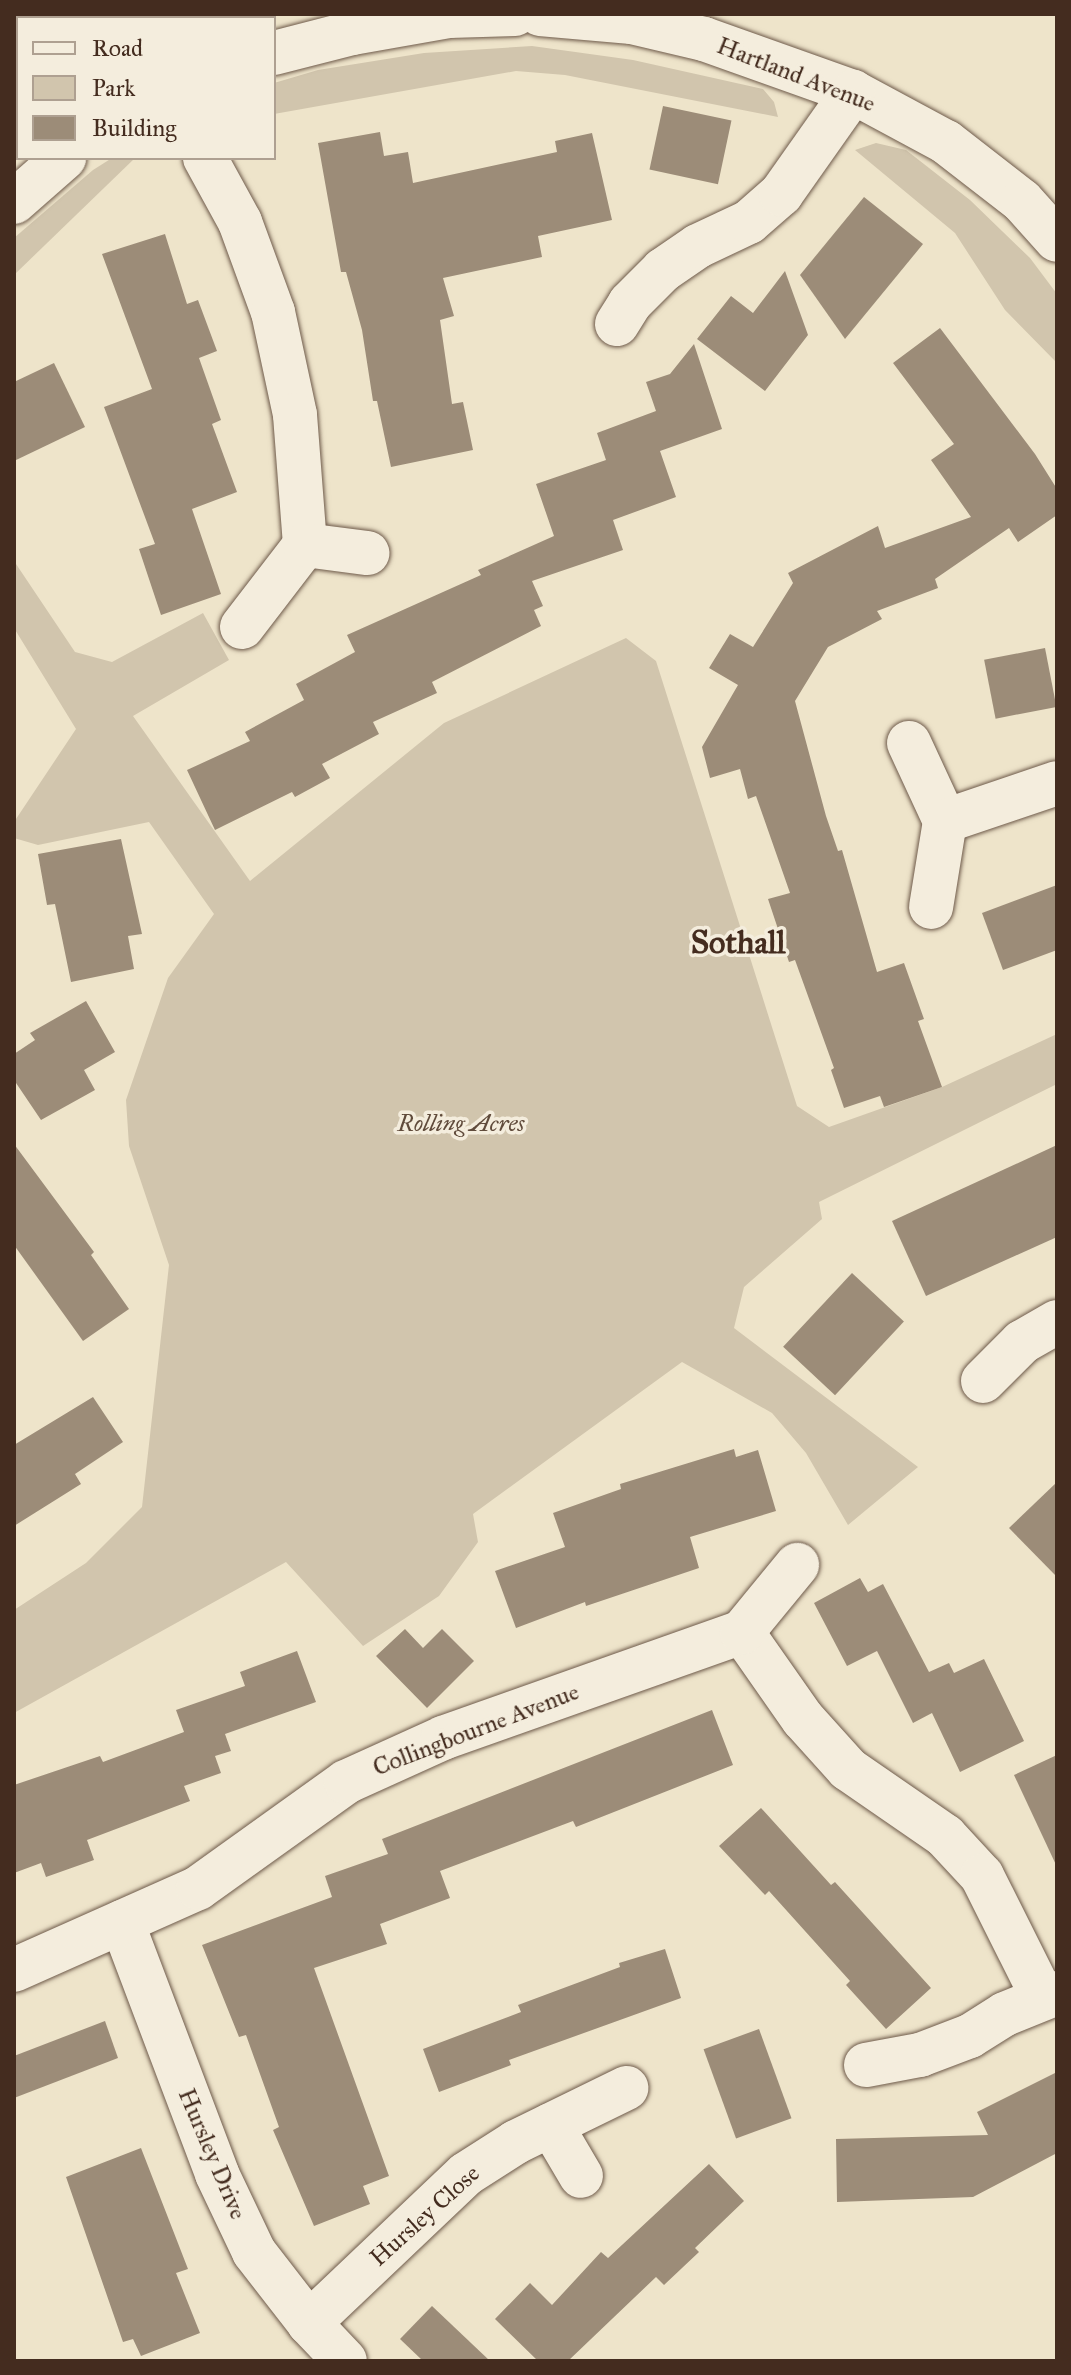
<!DOCTYPE html>
<html>
<head>
<meta charset="utf-8">
<style>
	body { margin:0 }
	#map { position:relative; width:1071px; height:2375px; overflow:hidden; background:#eee4ca; font-family:"IM FELL Great Primer",serif }
	div>[style] { position:absolute }
	.green>* { inset:0; background:#d1c5ad }
	.building>* { inset:0; background:#9c8c78; transform-origin:0 0 }
	.roads { filter:drop-shadow(0 0 2px #6e5a4a) drop-shadow(0 0 2px #6e5a4a) }
	.minor>* { height:44px; margin:-22px; padding:0 22px; transform-origin:22px; border-radius:22px; background:#f4eddd }
	span { translate:-50% -50%; white-space:nowrap; text-align:center; line-height:1.15; -webkit-text-stroke:7px #f4eddd; paint-order:stroke }
	.street-label { font-size:24px; color:#442c1f }
	.park-label { font-size:24px; color:#604b3b; font-style:italic }
	.district-label { font-size:32px; color:#442c1f; font-weight:700 }
	.frame { position:absolute; inset:0; border:16px solid #442c1f; pointer-events:none }
	.legend { position:absolute; left:16px; top:16px; width:260px; height:144px; box-sizing:border-box; background:#f4eddd; border:2px solid #aea091; margin:0; padding:10px 14px; list-style:none; font-size:24px; color:#442c1f }
	.legend li { display:flex; align-items:center; gap:16px; height:40px }
	.legend b { width:40px; border:2px solid #aea091 }
</style>
</head>
<body>
<div id="map">
	<div class="green">
		<div style="clip-path:polygon(532px 46px,633px 60px,763px 89px,774px 102px,778px 117px,565px 75px,516px 71px,274px 114px,274px 83px,318px 70px,424px 53px)"></div>
		<div style="clip-path:polygon(876px 143px,906px 150px,970px 200px,1030px 258px,1057px 294px,1057px 363px,1005px 310px,955px 233px,855px 150px)"></div>
		<div style="clip-path:polygon(112px 158px,135px 158px,14px 275px,14px 238px,93px 170px)"></div>
		<div style="clip-path:polygon(14px 561px,75px 652px,112px 662px,203px 613px,229px 660px,133px 716px,250px 881px,444px 723px,626px 638px,656px 661px,797px 1106px,829px 1127px,942px 1087px,1057px 1034px,1057px 1084px,819px 1202px,822px 1219px,744px 1287px,734px 1328px,918px 1467px,848px 1525px,806px 1453px,772px 1413px,682px 1362px,473px 1514px,478px 1542px,439px 1596px,363px 1646px,286px 1562px,14px 1713px,14px 1610px,86px 1563px,142px 1507px,169px 1265px,129px 1146px,126px 1100px,168px 978px,214px 914px,149px 822px,38px 845px,14px 838px,14px 822px,76px 729px,14px 628px)"></div>
	</div>
	<div class="building">
		<div style="left:663px;top:106px;width:70px;height:65px;rotate:12deg"></div>
		<div style="clip-path:polygon(380px 132px,384px 156px,408px 152px,413px 183px,557px 152px,555px 141px,592px 133px,612px 220px,538px 236px,542px 257px,443px 278px,454px 316px,440px 320px,452px 404px,463px 402px,473px 450px,391px 467px,377px 401px,373px 401px,362px 330px,346px 272px,341px 272px,318px 143px)"></div>
		<div style="clip-path:polygon(864px 197px,923px 244px,845px 339px,800px 275px)"></div>
		<div style="clip-path:polygon(165px 234px,187px 304px,198px 300px,217px 351px,199px 358px,221px 420px,212px 424px,237px 492px,192px 509px,221px 594px,161px 615px,139px 549px,155px 544px,104px 407px,152px 389px,102px 254px)"></div>
		<div style="clip-path:polygon(785px 271px,808px 335px,765px 391px,697px 339px,731px 296px,753px 313px)"></div>
		<div style="clip-path:polygon(940px 328px,1035px 454px,1057px 489px,1057px 515px,1018px 542px,1009px 528px,935px 579px,938px 588px,877px 611px,882px 619px,828px 647px,795px 701px,826px 816px,838px 851px,842px 850px,877px 972px,904px 963px,924px 1019px,918px 1021px,942px 1087px,884px 1107px,880px 1096px,844px 1108px,831px 1070px,834px 1068px,795px 960px,789px 962px,768px 899px,790px 893px,756px 796px,748px 799px,740px 769px,710px 778px,702px 747px,738px 685px,709px 668px,730px 634px,753px 647px,793px 583px,788px 573px,878px 526px,885px 548px,971px 517px,931px 460px,954px 444px,893px 363px)"></div>
		<div style="clip-path:polygon(694px 344px,722px 429px,660px 451px,676px 497px,613px 520px,623px 550px,532px 581px,543px 606px,534px 610px,541px 626px,432px 682px,437px 693px,373px 722px,379px 734px,322px 764px,330px 778px,295px 797px,292px 792px,215px 830px,187px 770px,250px 741px,245px 732px,304px 700px,296px 684px,355px 652px,347px 635px,481px 575px,478px 570px,554px 536px,536px 484px,606px 460px,597px 433px,656px 411px,646px 382px,670px 374px)"></div>
		<div style="clip-path:polygon(54px 363px,85px 427px,14px 461px,14px 382px)"></div>
		<div style="left:1045px;top:648px;width:60px;height:62px;rotate:79deg"></div>
		<div style="clip-path:polygon(121px 839px,142px 934px,128px 936px,134px 969px,71px 982px,55px 904px,47px 905px,38px 854px)"></div>
		<div style="clip-path:polygon(1057px 885px,1057px 950px,1003px 970px,982px 913px)"></div>
		<div style="clip-path:polygon(86px 1001px,115px 1052px,84px 1070px,95px 1090px,41px 1120px,14px 1080px,14px 1054px,35px 1040px,30px 1033px)"></div>
		<div style="clip-path:polygon(14px 1144px,94px 1252px,91px 1255px,129px 1309px,83px 1341px,14px 1245px)"></div>
		<div style="clip-path:polygon(1057px 1145px,1057px 1237px,926px 1296px,892px 1221px)"></div>
		<div style="left:852px;top:1273px;width:71px;height:101px;rotate:43deg"></div>
		<div style="clip-path:polygon(93px 1397px,123px 1442px,75px 1474px,81px 1484px,14px 1526px,14px 1445px)"></div>
		<div style="clip-path:polygon(734px 1449px,736px 1457px,758px 1450px,776px 1511px,690px 1537px,699px 1568px,586px 1606px,585px 1602px,516px 1628px,495px 1571px,565px 1547px,553px 1513px,621px 1489px,620px 1484px)"></div>
		<div style="clip-path:polygon(1057px 1482px,1057px 1577px,1009px 1528px)"></div>
		<div style="clip-path:polygon(860px 1578px,868px 1592px,883px 1584px,929px 1672px,949px 1663px,954px 1673px,984px 1659px,1024px 1741px,960px 1772px,932px 1713px,913px 1723px,877px 1651px,847px 1666px,814px 1603px)"></div>
		<div style="clip-path:polygon(405px 1629px,423px 1648px,442px 1629px,474px 1661px,427px 1708px,376px 1656px)"></div>
		<div style="clip-path:polygon(297px 1651px,316px 1702px,225px 1734px,231px 1751px,215px 1756px,221px 1773px,184px 1786px,190px 1801px,87px 1840px,94px 1860px,46px 1877px,41px 1863px,14px 1873px,14px 1785px,100px 1756px,103px 1762px,184px 1732px,176px 1710px,245px 1686px,240px 1672px)"></div>
		<div style="clip-path:polygon(712px 1710px,733px 1765px,576px 1827px,573px 1821px,440px 1871px,450px 1898px,380px 1924px,387px 1944px,314px 1968px,389px 2176px,363px 2186px,370px 2204px,314px 2226px,273px 2130px,279px 2127px,246px 2035px,239px 2037px,202px 1945px,332px 1897px,325px 1876px,388px 1854px,382px 1839px)"></div>
		<div style="clip-path:polygon(1057px 1755px,1057px 1867px,1014px 1775px)"></div>
		<div style="clip-path:polygon(761px 1808px,831px 1885px,835px 1882px,931px 1988px,886px 2029px,846px 1985px,850px 1981px,769px 1891px,765px 1895px,719px 1846px)"></div>
		<div style="clip-path:polygon(665px 1949px,681px 1998px,509px 2060px,511px 2065px,439px 2092px,423px 2049px,521px 2012px,518px 2005px,620px 1967px,619px 1963px)"></div>
		<div style="clip-path:polygon(105px 2021px,118px 2058px,14px 2098px,14px 2056px)"></div>
		<div style="left:759px;top:2029px;width:95px;height:59px;rotate:70deg"></div>
		<div style="clip-path:polygon(1057px 2072px,1057px 2153px,973px 2197px,837px 2202px,836px 2139px,988px 2135px,977px 2112px)"></div>
		<div style="clip-path:polygon(141px 2148px,188px 2269px,176px 2273px,200px 2333px,141px 2356px,133px 2339px,123px 2342px,66px 2177px)"></div>
		<div style="clip-path:polygon(709px 2164px,744px 2201px,695px 2248px,699px 2252px,664px 2285px,656px 2277px,568px 2361px,538px 2361px,495px 2319px,530px 2283px,552px 2305px,601px 2252px,608px 2258px)"></div>
		<div style="clip-path:polygon(432px 2306px,490px 2361px,423px 2361px,400px 2339px)"></div>
	</div>
	<div class="roads">
		<div class="minor">
			<div style="left:540px;top:14px;width:92px;rotate:5deg"></div>
			<div style="left:632px;top:22px;width:74px;rotate:13.3deg"></div>
			<div style="left:704px;top:39px;width:158px;rotate:19.6deg"></div>
			<div style="left:853px;top:92px;width:106px;rotate:28.3deg"></div>
			<div style="left:946px;top:142px;width:96px;rotate:37.8deg"></div>
			<div style="left:1022px;top:201px;width:52px;rotate:48.1deg"></div>
			<div style="left:274px;top:53px;width:81px;rotate:-14.4deg"></div>
			<div style="left:352px;top:33px;width:98px;rotate:-9.9deg"></div>
			<div style="left:449px;top:16px;width:66px;rotate:-1.7deg"></div>
			<div style="left:205px;top:158px;width:73px;rotate:61.3deg"></div>
			<div style="left:240px;top:222px;width:96px;rotate:69.9deg"></div>
			<div style="left:273px;top:312px;width:105px;rotate:77.9deg"></div>
			<div style="left:295px;top:415px;width:130px;rotate:85.6deg"></div>
			<div style="left:14px;top:202px;width:67px;rotate:-41.3deg"></div>
			<div style="left:617px;top:324px;width:25px;rotate:-58deg"></div>
			<div style="left:630px;top:303px;width:47px;rotate:-45deg"></div>
			<div style="left:663px;top:270px;width:42px;rotate:-34.4deg"></div>
			<div style="left:698px;top:246px;width:56px;rotate:-25.2deg"></div>
			<div style="left:749px;top:222px;width:43px;rotate:-41.2deg"></div>
			<div style="left:781px;top:194px;width:125px;rotate:-54.8deg"></div>
			<div style="left:242px;top:627px;width:103px;rotate:-52.5deg"></div>
			<div style="left:305px;top:545px;width:63px;rotate:7.4deg"></div>
			<div style="left:909px;top:743px;width:86px;rotate:65.2deg"></div>
			<div style="left:945px;top:821px;width:87px;rotate:99.2deg"></div>
			<div style="left:945px;top:821px;width:118px;rotate:-18.7deg"></div>
			<div style="left:983px;top:1381px;width:55px;rotate:-45deg"></div>
			<div style="left:1022px;top:1342px;width:40px;rotate:-29.7deg"></div>
			<div style="left:742px;top:1632px;width:106px;rotate:55deg"></div>
			<div style="left:803px;top:1719px;width:67px;rotate:48deg"></div>
			<div style="left:848px;top:1769px;width:118px;rotate:34.6deg"></div>
			<div style="left:945px;top:1836px;width:54px;rotate:47.2deg"></div>
			<div style="left:982px;top:1876px;width:136px;rotate:63.4deg"></div>
			<div style="left:122px;top:1922px;width:269px;rotate:69.3deg"></div>
			<div style="left:217px;top:2174px;width:86px;rotate:64.6deg"></div>
			<div style="left:254px;top:2252px;width:90px;rotate:52.2deg"></div>
			<div style="left:309px;top:2323px;width:52px;rotate:46.5deg"></div>
			<div style="left:14px;top:1970px;width:201px;rotate:-24deg"></div>
			<div style="left:198px;top:1888px;width:182px;rotate:-35.6deg"></div>
			<div style="left:346px;top:1782px;width:107px;rotate:-24.4deg"></div>
			<div style="left:443px;top:1738px;width:317px;rotate:-19.5deg"></div>
			<div style="left:742px;top:1632px;width:87px;rotate:-50.6deg"></div>
			<div style="left:866px;top:2065px;width:55px;rotate:-10.5deg"></div>
			<div style="left:920px;top:2055px;width:53px;rotate:-20.8deg"></div>
			<div style="left:970px;top:2036px;width:41px;rotate:-32.2deg"></div>
			<div style="left:1005px;top:2014px;width:56px;rotate:-22deg"></div>
			<div style="left:551px;top:2125px;width:59px;rotate:59.5deg"></div>
			<div style="left:309px;top:2323px;width:216px;rotate:-43.5deg"></div>
			<div style="left:466px;top:2174px;width:59px;rotate:-32.6deg"></div>
			<div style="left:516px;top:2142px;width:123px;rotate:-26.1deg"></div>
		</div>
	</div>
	<div class="street-label">
		<span style="left:796px;top:75px;rotate:21deg">Hartland Avenue</span>
		<span style="left:476px;top:1730px;rotate:-21deg">Collingbourne Avenue</span>
		<span style="left:212px;top:2154px;rotate:67deg">Hursley Drive</span>
		<span style="left:425px;top:2216px;rotate:-42deg">Hursley Close</span>
	</div>
	<div class="park-label">
		<span style="left:461px;top:1124px">Rolling Acres</span>
	</div>
	<div class="district-label">
		<span style="left:738px;top:943px">Sothall</span>
	</div>
	<div class="frame"></div>
	<ul class="legend">
	<li><b style="height:10px;background:#f4eddd"></b>Road</li>
	<li><b style="height:22px;background:#d1c5ad"></b>Park</li>
	<li><b style="height:22px;background:#9c8c78"></b>Building</li>
	</ul>
</div>
</body>
</html>
